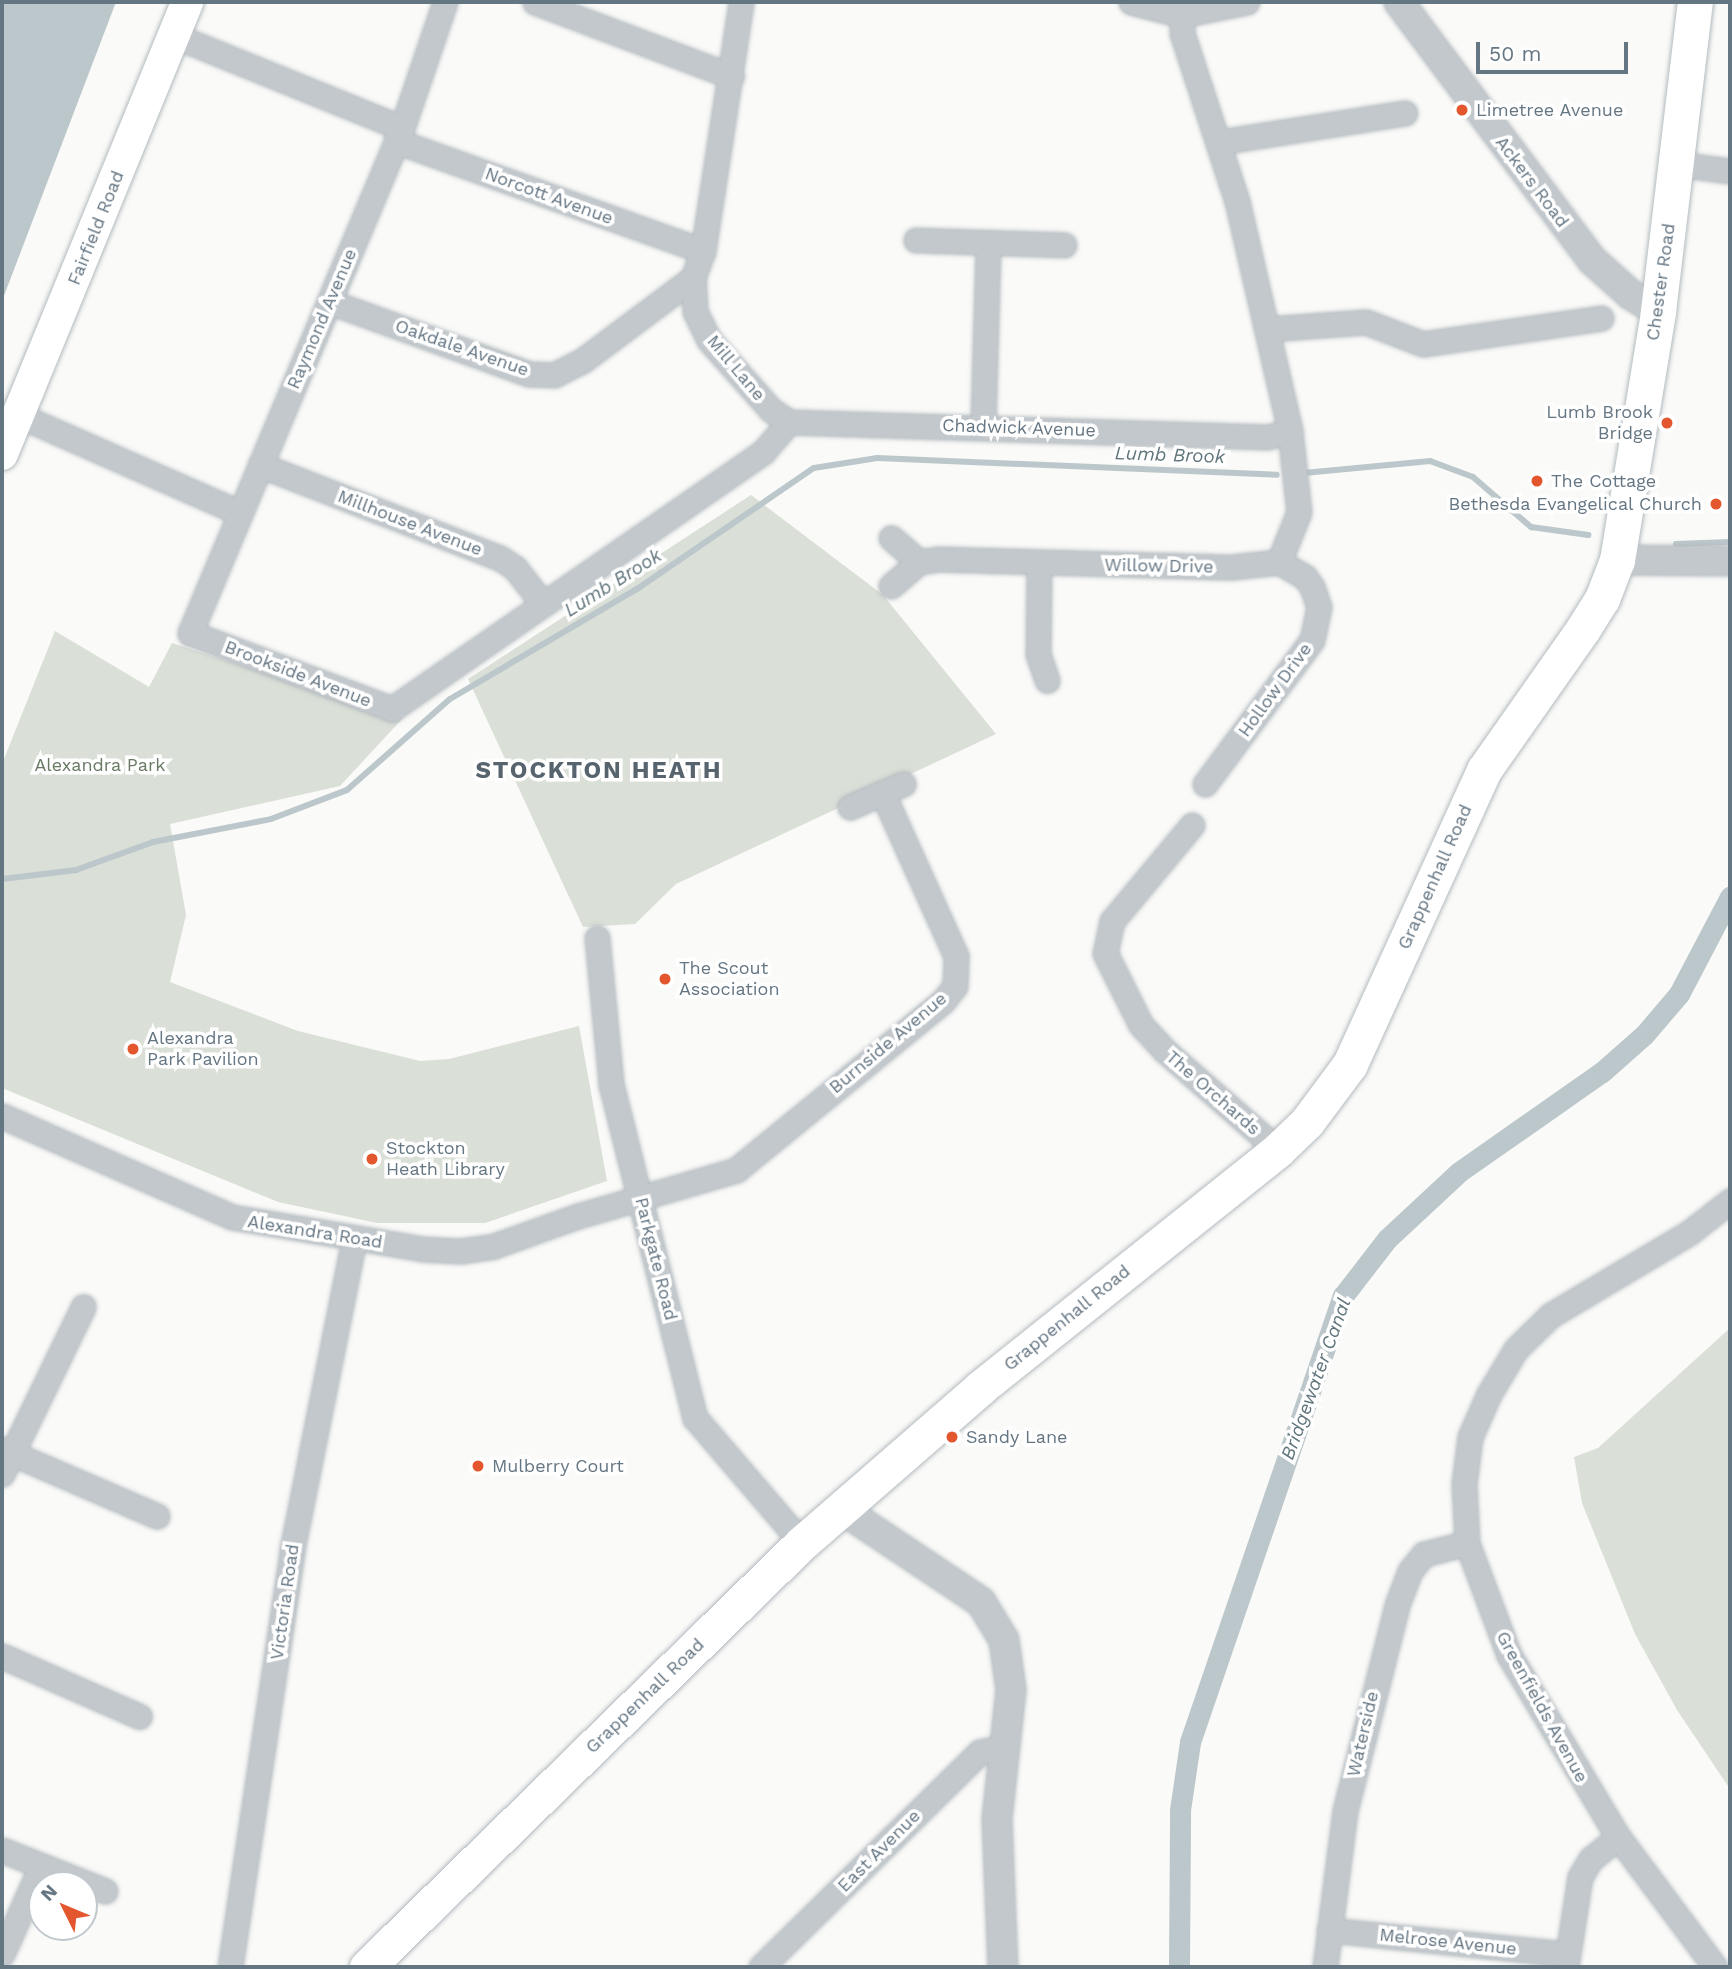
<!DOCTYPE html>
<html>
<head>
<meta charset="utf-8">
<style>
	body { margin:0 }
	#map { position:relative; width:1732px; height:1969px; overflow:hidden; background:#fafaf8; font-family:"Work Sans",sans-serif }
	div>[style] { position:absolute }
	.green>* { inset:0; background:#dadfd7 }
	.water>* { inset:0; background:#bbc7cb }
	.stream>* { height:6px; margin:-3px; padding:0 3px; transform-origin:3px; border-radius:3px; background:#bbc7cb }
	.canal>* { height:21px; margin:-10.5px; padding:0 10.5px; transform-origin:10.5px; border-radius:10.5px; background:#bbc7cb }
	.roads { filter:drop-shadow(0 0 2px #b3babf) drop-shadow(0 0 2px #b3babf) }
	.minor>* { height:23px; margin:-11.5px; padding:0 11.5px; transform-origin:11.5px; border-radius:11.5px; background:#c3c8cc }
	.tertiary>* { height:28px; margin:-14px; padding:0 14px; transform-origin:14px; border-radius:14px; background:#c3c8cc }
	.secondary>* { height:32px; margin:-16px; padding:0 16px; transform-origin:16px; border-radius:16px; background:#fff }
	.primary>* { height:35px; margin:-17.5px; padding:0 17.5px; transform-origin:17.5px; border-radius:17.5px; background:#fff }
	.dots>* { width:19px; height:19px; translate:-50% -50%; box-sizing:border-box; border:4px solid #fff; border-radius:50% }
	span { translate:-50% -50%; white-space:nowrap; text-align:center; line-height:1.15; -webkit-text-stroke:7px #fff; paint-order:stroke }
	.poi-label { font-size:18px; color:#657683 }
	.left { translate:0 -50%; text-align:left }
	.right { translate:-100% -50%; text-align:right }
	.street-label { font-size:18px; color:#657683 }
	.park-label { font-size:18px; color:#687a64 }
	.water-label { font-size:19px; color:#60757c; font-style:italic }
	.district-label { font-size:24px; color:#57646e; font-weight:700; letter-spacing:2px }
	.frame { position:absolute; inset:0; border:4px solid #657683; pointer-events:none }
	.north { position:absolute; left:28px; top:1871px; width:70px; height:70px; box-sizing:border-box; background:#fff; border:2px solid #c1c8cd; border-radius:50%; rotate:313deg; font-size:19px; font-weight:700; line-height:28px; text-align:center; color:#657683 }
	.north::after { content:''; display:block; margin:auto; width:24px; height:32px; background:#e4572e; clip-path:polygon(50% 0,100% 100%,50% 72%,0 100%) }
	.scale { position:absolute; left:1476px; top:42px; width:152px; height:32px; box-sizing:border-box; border:4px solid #657683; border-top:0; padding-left:9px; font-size:21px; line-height:24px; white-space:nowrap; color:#657683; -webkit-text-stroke:5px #fff; paint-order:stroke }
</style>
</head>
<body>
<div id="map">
	<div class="green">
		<div style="clip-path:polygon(751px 495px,883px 595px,996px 734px,676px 884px,635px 924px,583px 927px,468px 679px)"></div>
		<div style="clip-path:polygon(55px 631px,149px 687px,172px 643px,403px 718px,340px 786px,170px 824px,186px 915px,170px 982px,298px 1031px,420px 1061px,449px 1059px,579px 1026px,607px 1181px,485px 1223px,377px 1223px,278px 1202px,2px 1088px,2px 764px)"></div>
		<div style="clip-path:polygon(1730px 1328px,1730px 1789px,1677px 1710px,1635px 1634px,1582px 1503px,1574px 1457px,1598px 1448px)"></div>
	</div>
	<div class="water">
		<div style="clip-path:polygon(2px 2px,116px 2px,2px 301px)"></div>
	</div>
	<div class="stream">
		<div style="left:1304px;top:473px;width:127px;rotate:-5.4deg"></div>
		<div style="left:1430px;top:461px;width:46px;rotate:20.4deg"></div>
		<div style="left:1473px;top:477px;width:77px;rotate:40.8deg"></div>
		<div style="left:1531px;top:527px;width:58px;rotate:8deg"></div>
		<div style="left:1676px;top:544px;width:54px;rotate:-2.1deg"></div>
		<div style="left:2px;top:879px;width:75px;rotate:-6.9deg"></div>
		<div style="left:76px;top:870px;width:82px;rotate:-20deg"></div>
		<div style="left:153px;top:842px;width:120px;rotate:-11deg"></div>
		<div style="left:271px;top:819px;width:81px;rotate:-20.9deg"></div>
		<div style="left:347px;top:790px;width:137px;rotate:-41.5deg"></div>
		<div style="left:450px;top:699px;width:217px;rotate:-30.5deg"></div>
		<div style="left:637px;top:589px;width:214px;rotate:-34.4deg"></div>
		<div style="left:814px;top:468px;width:64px;rotate:-9deg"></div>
		<div style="left:877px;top:458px;width:400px;rotate:2.4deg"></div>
	</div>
	<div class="canal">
		<div style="left:1179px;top:1967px;width:157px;rotate:-89.6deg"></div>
		<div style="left:1180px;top:1810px;width:69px;rotate:-81.6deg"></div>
		<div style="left:1190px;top:1742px;width:472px;rotate:-71.1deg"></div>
		<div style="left:1343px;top:1296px;width:72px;rotate:-52.3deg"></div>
		<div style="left:1387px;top:1239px;width:98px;rotate:-42.9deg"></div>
		<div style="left:1459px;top:1172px;width:174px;rotate:-35deg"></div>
		<div style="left:1602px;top:1072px;width:56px;rotate:-41.4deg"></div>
		<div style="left:1644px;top:1035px;width:54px;rotate:-49.5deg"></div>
		<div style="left:1679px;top:994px;width:110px;rotate:-62.3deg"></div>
	</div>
	<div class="roads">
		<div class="minor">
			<div style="left:445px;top:2px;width:133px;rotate:108.8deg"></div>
			<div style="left:402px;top:128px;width:548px;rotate:112.77deg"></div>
			<div style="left:190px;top:633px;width:216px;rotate:20.6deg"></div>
			<div style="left:392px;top:709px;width:451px;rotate:-34.7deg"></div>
			<div style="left:763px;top:452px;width:40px;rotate:-49deg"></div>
			<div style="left:789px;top:422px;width:22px;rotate:-146deg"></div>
			<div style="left:771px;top:410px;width:94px;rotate:-131.5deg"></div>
			<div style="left:709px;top:340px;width:32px;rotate:-116deg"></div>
			<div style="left:695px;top:311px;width:33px;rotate:-93deg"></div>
			<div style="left:693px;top:278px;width:29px;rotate:-70deg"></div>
			<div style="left:703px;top:251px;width:252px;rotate:-81.3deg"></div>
			<div style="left:535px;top:2px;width:210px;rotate:20.7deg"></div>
			<div style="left:1131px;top:2px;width:53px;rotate:14.3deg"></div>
			<div style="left:1182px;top:15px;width:66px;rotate:-11.3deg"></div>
			<div style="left:1182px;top:15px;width:18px;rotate:90deg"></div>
			<div style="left:1182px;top:33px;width:177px;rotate:71.9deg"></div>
			<div style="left:1237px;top:201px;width:236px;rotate:77deg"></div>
			<div style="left:1290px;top:431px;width:81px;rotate:83.7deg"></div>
			<div style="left:1299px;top:512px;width:54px;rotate:111.8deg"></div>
			<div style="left:175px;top:36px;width:245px;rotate:22.1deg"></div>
			<div style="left:396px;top:141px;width:326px;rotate:19.7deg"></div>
			<div style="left:1219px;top:142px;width:188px;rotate:-8.9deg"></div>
			<div style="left:1676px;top:164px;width:54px;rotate:7.4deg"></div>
			<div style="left:916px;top:240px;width:148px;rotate:1.9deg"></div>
			<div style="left:330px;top:302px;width:212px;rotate:19.9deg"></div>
			<div style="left:529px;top:374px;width:25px;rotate:2deg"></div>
			<div style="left:554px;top:375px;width:31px;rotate:-27deg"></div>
			<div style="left:582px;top:361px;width:139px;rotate:-36.8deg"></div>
			<div style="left:1267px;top:329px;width:99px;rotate:-4deg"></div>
			<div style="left:1366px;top:322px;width:61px;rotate:21.1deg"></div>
			<div style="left:1423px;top:344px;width:180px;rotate:-8.3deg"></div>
			<div style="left:18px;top:415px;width:243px;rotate:23.8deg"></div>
			<div style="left:789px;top:422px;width:479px;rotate:1.8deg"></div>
			<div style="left:1268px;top:437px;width:23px;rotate:-15deg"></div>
			<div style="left:983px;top:425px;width:181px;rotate:-88.4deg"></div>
			<div style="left:260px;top:465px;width:257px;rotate:21.2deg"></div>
			<div style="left:500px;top:558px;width:18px;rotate:34deg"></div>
			<div style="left:515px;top:568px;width:46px;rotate:52.1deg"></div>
			<div style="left:919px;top:562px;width:19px;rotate:-9deg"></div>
			<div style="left:938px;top:559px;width:294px;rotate:1.6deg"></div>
			<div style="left:1232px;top:567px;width:47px;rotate:-6.1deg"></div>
			<div style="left:1039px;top:563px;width:91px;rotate:90.6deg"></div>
			<div style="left:1038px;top:654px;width:28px;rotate:71deg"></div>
			<div style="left:891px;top:586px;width:37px;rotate:-41deg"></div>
			<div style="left:919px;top:562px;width:37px;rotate:-139deg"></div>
			<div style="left:1205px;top:784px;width:179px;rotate:-53.4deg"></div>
			<div style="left:1312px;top:640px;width:34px;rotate:-78deg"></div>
			<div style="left:1319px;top:607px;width:21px;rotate:-109deg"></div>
			<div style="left:1312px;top:587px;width:12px;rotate:-125deg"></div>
			<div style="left:1305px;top:577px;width:30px;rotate:-150deg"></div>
			<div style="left:850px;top:807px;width:58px;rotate:-23.5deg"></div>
			<div style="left:1192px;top:825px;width:125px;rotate:129.8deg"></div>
			<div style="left:1112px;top:921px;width:33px;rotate:102deg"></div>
			<div style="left:1105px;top:953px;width:80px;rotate:63.4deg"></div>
			<div style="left:1141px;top:1025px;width:35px;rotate:47deg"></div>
			<div style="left:1165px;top:1051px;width:150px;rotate:41.2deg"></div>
			<div style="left:597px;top:938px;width:147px;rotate:84.5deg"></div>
			<div style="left:611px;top:1084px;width:344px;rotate:75.9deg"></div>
			<div style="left:695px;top:1418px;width:165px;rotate:49.4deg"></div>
			<div style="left:2px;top:1116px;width:251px;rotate:23.7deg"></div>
			<div style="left:232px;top:1217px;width:194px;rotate:9.5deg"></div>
			<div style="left:423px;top:1249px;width:37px;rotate:3deg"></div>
			<div style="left:460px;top:1251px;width:34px;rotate:-8deg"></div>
			<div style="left:494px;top:1246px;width:89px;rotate:-19.7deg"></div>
			<div style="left:578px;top:1216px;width:165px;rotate:-16.2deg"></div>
			<div style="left:736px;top:1170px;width:267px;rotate:-39.2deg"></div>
			<div style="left:943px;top:1001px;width:19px;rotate:-51deg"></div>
			<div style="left:955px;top:986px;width:30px;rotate:-88deg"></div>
			<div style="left:956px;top:956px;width:178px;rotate:-114.3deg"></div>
			<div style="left:2px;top:1449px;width:169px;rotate:23.4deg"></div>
			<div style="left:2px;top:1474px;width:186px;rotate:-64.1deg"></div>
			<div style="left:2px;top:1656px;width:150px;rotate:23.7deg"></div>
			<div style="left:2px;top:1850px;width:111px;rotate:21.7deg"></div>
			<div style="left:1329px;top:1930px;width:239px;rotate:5.8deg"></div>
			<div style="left:2px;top:1954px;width:95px;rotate:-65.9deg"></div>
			<div style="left:230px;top:1967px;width:422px;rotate:-81.5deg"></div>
			<div style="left:292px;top:1550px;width:317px;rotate:-78.7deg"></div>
			<div style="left:761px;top:1967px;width:307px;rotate:-44.5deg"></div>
			<div style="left:980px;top:1752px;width:25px;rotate:-12deg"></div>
			<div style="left:1325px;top:1967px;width:157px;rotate:-82.7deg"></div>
			<div style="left:1345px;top:1811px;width:212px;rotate:-75.8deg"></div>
			<div style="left:1397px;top:1605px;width:36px;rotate:-69deg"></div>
			<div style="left:1410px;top:1571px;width:22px;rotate:-51deg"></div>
			<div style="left:1424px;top:1554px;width:44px;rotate:-14.3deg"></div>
			<div style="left:1566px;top:1967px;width:91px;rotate:-81.2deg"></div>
			<div style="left:1580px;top:1877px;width:21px;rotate:-59deg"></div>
			<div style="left:1591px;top:1859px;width:35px;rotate:-39deg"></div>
			<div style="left:1715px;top:1967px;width:162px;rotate:-126.7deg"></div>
			<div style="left:1618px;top:1837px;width:212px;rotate:-120.9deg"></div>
			<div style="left:1509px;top:1655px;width:120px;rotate:-110.6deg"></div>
			<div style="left:1467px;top:1543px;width:59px;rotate:-92.9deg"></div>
			<div style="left:1464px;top:1484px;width:47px;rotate:-82.7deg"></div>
			<div style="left:1470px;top:1437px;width:47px;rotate:-66.2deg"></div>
			<div style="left:1489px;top:1394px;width:52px;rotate:-59deg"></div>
			<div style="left:1516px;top:1349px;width:49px;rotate:-44.2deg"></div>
			<div style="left:1551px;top:1315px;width:162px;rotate:-30.8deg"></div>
			<div style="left:1690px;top:1232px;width:51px;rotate:-37.8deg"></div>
		</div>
		<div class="tertiary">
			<div style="left:1399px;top:2px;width:322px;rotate:53.2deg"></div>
			<div style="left:1592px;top:260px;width:52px;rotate:41.9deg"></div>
			<div style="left:1631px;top:295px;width:31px;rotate:31deg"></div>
			<div style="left:1617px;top:560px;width:113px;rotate:0.5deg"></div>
			<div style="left:840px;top:1508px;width:169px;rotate:33.7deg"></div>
			<div style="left:981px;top:1602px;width:44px;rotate:58.8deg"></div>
			<div style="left:1004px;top:1640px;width:50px;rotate:82deg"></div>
			<div style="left:1011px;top:1690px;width:130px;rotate:96.2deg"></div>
			<div style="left:997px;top:1819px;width:148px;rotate:87.7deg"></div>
		</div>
		<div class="secondary">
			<div style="left:2px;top:454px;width:488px;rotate:-67.7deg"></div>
		</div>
		<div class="primary">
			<div style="left:367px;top:1967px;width:607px;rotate:-44.27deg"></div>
			<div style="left:802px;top:1543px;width:236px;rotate:-41deg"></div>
			<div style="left:980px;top:1388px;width:381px;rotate:-38.6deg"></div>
			<div style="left:1278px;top:1150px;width:40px;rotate:-44deg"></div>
			<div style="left:1307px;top:1122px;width:72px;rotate:-53.4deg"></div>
			<div style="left:1350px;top:1064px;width:323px;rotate:-65.5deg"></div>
			<div style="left:1484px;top:770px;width:172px;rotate:-54.9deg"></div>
			<div style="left:1583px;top:629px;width:36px;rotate:-58deg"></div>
			<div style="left:1602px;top:599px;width:42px;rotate:-69deg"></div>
			<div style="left:1617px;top:560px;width:252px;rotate:-80.6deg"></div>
			<div style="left:1658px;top:311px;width:311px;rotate:-83.2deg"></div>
		</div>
	</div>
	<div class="dots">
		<div style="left:1462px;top:110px;background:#e4572e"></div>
		<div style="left:1667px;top:423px;background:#e4572e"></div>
		<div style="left:1537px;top:481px;background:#e4572e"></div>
		<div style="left:1716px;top:504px;background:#e4572e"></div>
		<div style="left:665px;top:979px;background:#e4572e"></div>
		<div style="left:133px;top:1049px;background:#e4572e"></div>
		<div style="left:372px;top:1159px;background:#e4572e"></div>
		<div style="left:952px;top:1437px;background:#e4572e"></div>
		<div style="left:478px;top:1466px;background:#e4572e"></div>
	</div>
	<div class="poi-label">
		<span class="left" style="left:1476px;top:110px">Limetree Avenue</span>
		<span class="right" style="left:1653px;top:423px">Lumb Brook<br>Bridge</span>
		<span class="left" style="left:1551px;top:481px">The Cottage</span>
		<span class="right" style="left:1702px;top:504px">Bethesda Evangelical Church</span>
		<span class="left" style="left:679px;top:979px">The Scout<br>Association</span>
		<span class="left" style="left:147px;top:1049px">Alexandra<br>Park Pavilion</span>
		<span class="left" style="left:386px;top:1159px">Stockton<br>Heath Library</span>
		<span class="left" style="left:966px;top:1437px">Sandy Lane</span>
		<span class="left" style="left:492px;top:1466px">Mulberry Court</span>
	</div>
	<div class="street-label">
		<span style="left:1532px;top:182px;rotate:53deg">Ackers Road</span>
		<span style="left:549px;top:196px;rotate:20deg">Norcott Avenue</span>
		<span style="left:96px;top:228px;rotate:-68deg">Fairfield Road</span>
		<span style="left:1661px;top:282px;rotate:-82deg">Chester Road</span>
		<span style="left:322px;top:319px;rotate:-67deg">Raymond Avenue</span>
		<span style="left:462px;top:348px;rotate:19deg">Oakdale Avenue</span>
		<span style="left:736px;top:368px;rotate:50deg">Mill Lane</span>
		<span style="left:1019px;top:428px;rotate:2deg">Chadwick Avenue</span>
		<span style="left:410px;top:523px;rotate:21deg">Millhouse Avenue</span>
		<span style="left:1159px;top:566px;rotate:1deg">Willow Drive</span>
		<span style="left:298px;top:674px;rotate:21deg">Brookside Avenue</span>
		<span style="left:1275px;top:690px;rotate:-54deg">Hollow Drive</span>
		<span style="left:1435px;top:877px;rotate:-66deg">Grappenhall Road</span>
		<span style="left:888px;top:1043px;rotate:-40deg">Burnside Avenue</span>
		<span style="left:1213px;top:1093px;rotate:41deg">The Orchards</span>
		<span style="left:315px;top:1232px;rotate:9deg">Alexandra Road</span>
		<span style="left:656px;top:1259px;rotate:76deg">Parkgate Road</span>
		<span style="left:1067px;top:1318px;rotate:-39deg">Grappenhall Road</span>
		<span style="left:285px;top:1602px;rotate:-82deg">Victoria Road</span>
		<span style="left:645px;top:1696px;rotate:-44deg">Grappenhall Road</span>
		<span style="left:1542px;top:1707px;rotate:61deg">Greenfields Avenue</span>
		<span style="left:1363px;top:1734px;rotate:-77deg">Waterside</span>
		<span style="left:879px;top:1851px;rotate:-45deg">East Avenue</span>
		<span style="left:1448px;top:1942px;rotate:6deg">Melrose Avenue</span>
	</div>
	<div class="park-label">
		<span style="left:100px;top:765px">Alexandra Park</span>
	</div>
	<div class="water-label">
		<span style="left:1170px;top:455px;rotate:2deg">Lumb Brook</span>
		<span style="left:613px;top:583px;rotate:-32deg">Lumb Brook</span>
		<span style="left:1316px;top:1379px;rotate:-70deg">Bridgewater Canal</span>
	</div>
	<div class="district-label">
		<span style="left:599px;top:771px">STOCKTON HEATH</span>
	</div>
	<div class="frame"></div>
	<div class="north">N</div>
	<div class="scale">50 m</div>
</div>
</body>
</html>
